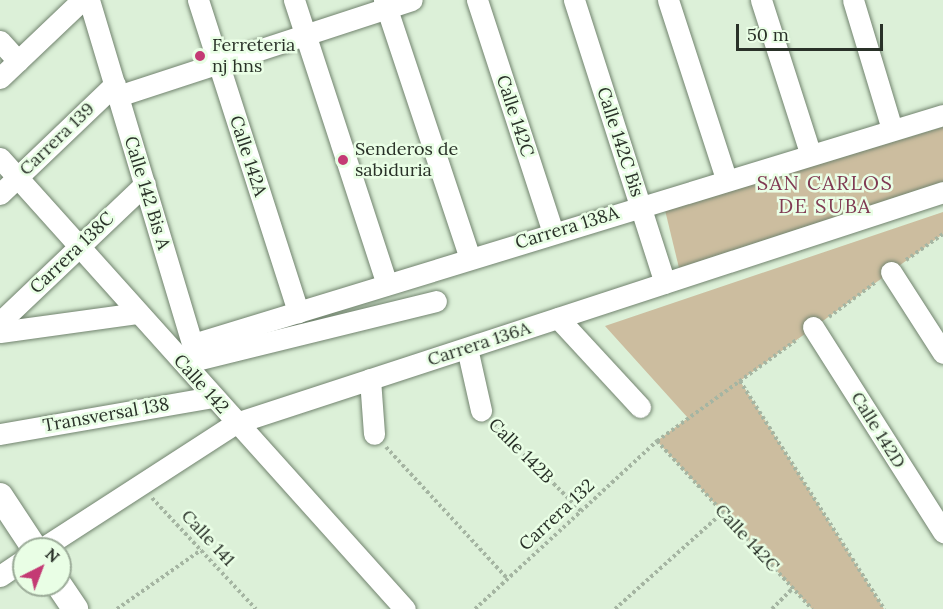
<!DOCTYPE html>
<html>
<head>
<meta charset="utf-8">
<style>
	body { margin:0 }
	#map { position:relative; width:943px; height:609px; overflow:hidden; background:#dcf0d8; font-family:Lora,serif }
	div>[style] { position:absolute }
	.green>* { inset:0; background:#ccbd9f }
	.path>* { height:4px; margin-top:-2px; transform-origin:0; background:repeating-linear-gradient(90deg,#a5b5a2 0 3px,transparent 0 6px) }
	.roads { filter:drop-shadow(0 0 2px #71836e) drop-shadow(0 0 2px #71836e) }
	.minor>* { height:21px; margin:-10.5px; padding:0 10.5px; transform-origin:10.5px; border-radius:10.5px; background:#fff }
	.major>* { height:26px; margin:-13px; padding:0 13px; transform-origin:13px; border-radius:13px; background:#fff }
	.dots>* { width:16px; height:16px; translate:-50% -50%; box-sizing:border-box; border:3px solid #e9fee5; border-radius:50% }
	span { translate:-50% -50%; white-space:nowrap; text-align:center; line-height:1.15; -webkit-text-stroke:5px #e9fee5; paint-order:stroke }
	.poi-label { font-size:18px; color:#293128 }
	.left { translate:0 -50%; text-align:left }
	.street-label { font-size:18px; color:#293128 }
	.neighbourhood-label { font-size:20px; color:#803a53; letter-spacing:1.5px }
	.north { position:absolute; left:12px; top:537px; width:60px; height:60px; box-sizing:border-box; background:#e9fee5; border:2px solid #9cac99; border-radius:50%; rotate:42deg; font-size:16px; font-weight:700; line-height:24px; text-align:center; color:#293128 }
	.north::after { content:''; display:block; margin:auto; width:21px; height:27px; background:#c43a74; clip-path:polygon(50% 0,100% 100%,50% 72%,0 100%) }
	.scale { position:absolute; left:736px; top:24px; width:147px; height:27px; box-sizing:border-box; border:3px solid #293128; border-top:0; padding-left:8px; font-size:18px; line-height:21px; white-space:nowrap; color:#293128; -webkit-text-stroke:4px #e9fee5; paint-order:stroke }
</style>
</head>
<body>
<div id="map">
	<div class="green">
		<div style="clip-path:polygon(943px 127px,943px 182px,679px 268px,665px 210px)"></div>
		<div style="clip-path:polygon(943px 212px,943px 234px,740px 381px,884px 609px,812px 609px,657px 441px,688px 418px,605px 326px)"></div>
	</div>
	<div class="path">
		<div style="left:906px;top:260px;width:45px;rotate:-35.1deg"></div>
		<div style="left:829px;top:317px;width:59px;rotate:-36.7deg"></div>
		<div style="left:740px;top:381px;width:270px;rotate:57.7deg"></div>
		<div style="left:494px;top:424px;width:123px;rotate:45deg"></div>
		<div style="left:657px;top:441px;width:229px;rotate:47.3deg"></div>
		<div style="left:386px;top:447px;width:180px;rotate:47.3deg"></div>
		<div style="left:152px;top:498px;width:152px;rotate:46.9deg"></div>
		<div style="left:117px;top:609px;width:103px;rotate:-35.1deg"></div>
		<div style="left:475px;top:609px;width:248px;rotate:-42.7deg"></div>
		<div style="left:657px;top:441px;width:174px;rotate:-35.9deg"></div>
		<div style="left:615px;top:609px;width:145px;rotate:-41.9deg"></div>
		<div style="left:772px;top:609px;width:30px;rotate:-45deg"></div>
	</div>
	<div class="roads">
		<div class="minor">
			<div style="left:89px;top:0;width:372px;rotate:73.3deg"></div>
			<div style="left:198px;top:0;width:328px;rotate:72.2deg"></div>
			<div style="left:294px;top:0;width:299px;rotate:71.9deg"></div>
			<div style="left:384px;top:0;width:272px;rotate:71.6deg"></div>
			<div style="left:477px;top:0;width:245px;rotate:71.9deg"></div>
			<div style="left:574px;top:0;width:297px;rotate:72.2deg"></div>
			<div style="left:668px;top:0;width:188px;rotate:72deg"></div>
			<div style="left:761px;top:0;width:161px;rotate:72.2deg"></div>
			<div style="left:853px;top:0;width:135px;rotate:73.2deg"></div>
			<div style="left:0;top:41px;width:27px;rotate:48deg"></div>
			<div style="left:0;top:78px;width:113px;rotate:-43.6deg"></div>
			<div style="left:118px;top:96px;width:309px;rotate:-18.1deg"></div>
			<div style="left:0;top:158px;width:606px;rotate:48.08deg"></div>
			<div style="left:0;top:194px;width:159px;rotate:-43.7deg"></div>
			<div style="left:891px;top:272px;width:96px;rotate:57.3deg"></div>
			<div style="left:558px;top:318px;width:121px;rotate:47.3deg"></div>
			<div style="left:0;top:322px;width:200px;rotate:-43.6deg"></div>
			<div style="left:813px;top:327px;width:243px;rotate:57.6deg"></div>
			<div style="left:0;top:332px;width:138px;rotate:-7.9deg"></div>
			<div style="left:193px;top:344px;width:784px;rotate:-16.98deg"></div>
			<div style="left:467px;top:348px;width:64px;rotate:77.3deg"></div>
			<div style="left:196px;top:360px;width:247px;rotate:-13.8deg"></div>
			<div style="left:370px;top:379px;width:55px;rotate:85.8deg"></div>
			<div style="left:0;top:434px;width:215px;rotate:-9.9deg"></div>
			<div style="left:41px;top:549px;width:232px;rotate:-32.9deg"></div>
			<div style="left:236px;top:423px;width:744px;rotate:-18.09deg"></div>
			<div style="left:0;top:576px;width:29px;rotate:-34deg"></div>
		</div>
		<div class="major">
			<div style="left:0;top:496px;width:64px;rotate:56.6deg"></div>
			<div style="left:59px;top:585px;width:29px;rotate:56deg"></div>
		</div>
	</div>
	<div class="dots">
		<div style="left:200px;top:56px;background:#c43a74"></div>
		<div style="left:343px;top:160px;background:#c43a74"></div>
	</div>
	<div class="poi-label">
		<span class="left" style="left:212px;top:56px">Ferreteria<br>nj hns</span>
		<span class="left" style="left:355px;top:160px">Senderos de<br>sabiduria</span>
	</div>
	<div class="street-label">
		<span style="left:515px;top:116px;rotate:72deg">Calle 142C</span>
		<span style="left:57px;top:139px;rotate:-44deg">Carrera 139</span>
		<span style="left:620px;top:142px;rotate:72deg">Calle 142C Bis</span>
		<span style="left:248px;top:156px;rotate:72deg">Calle 142A</span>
		<span style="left:147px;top:193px;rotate:73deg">Calle 142 Bis A</span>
		<span style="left:567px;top:228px;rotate:-17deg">Carrera 138A</span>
		<span style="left:72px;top:253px;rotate:-44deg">Carrera 138C</span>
		<span style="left:479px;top:344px;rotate:-18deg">Carrera 136A</span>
		<span style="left:201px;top:384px;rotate:48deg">Calle 142</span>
		<span style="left:106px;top:415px;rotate:-10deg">Transversal 138</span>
		<span style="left:878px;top:430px;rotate:58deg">Calle 142D</span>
		<span style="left:521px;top:451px;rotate:45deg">Calle 142B</span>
		<span style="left:557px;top:515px;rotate:-43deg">Carrera 132</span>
		<span style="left:208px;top:538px;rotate:47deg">Calle 141</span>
		<span style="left:747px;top:538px;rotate:47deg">Calle 142C</span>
	</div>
	<div class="neighbourhood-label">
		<span style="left:825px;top:194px">SAN CARLOS<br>DE SUBA</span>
	</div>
	<div class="north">N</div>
	<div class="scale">50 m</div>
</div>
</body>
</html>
